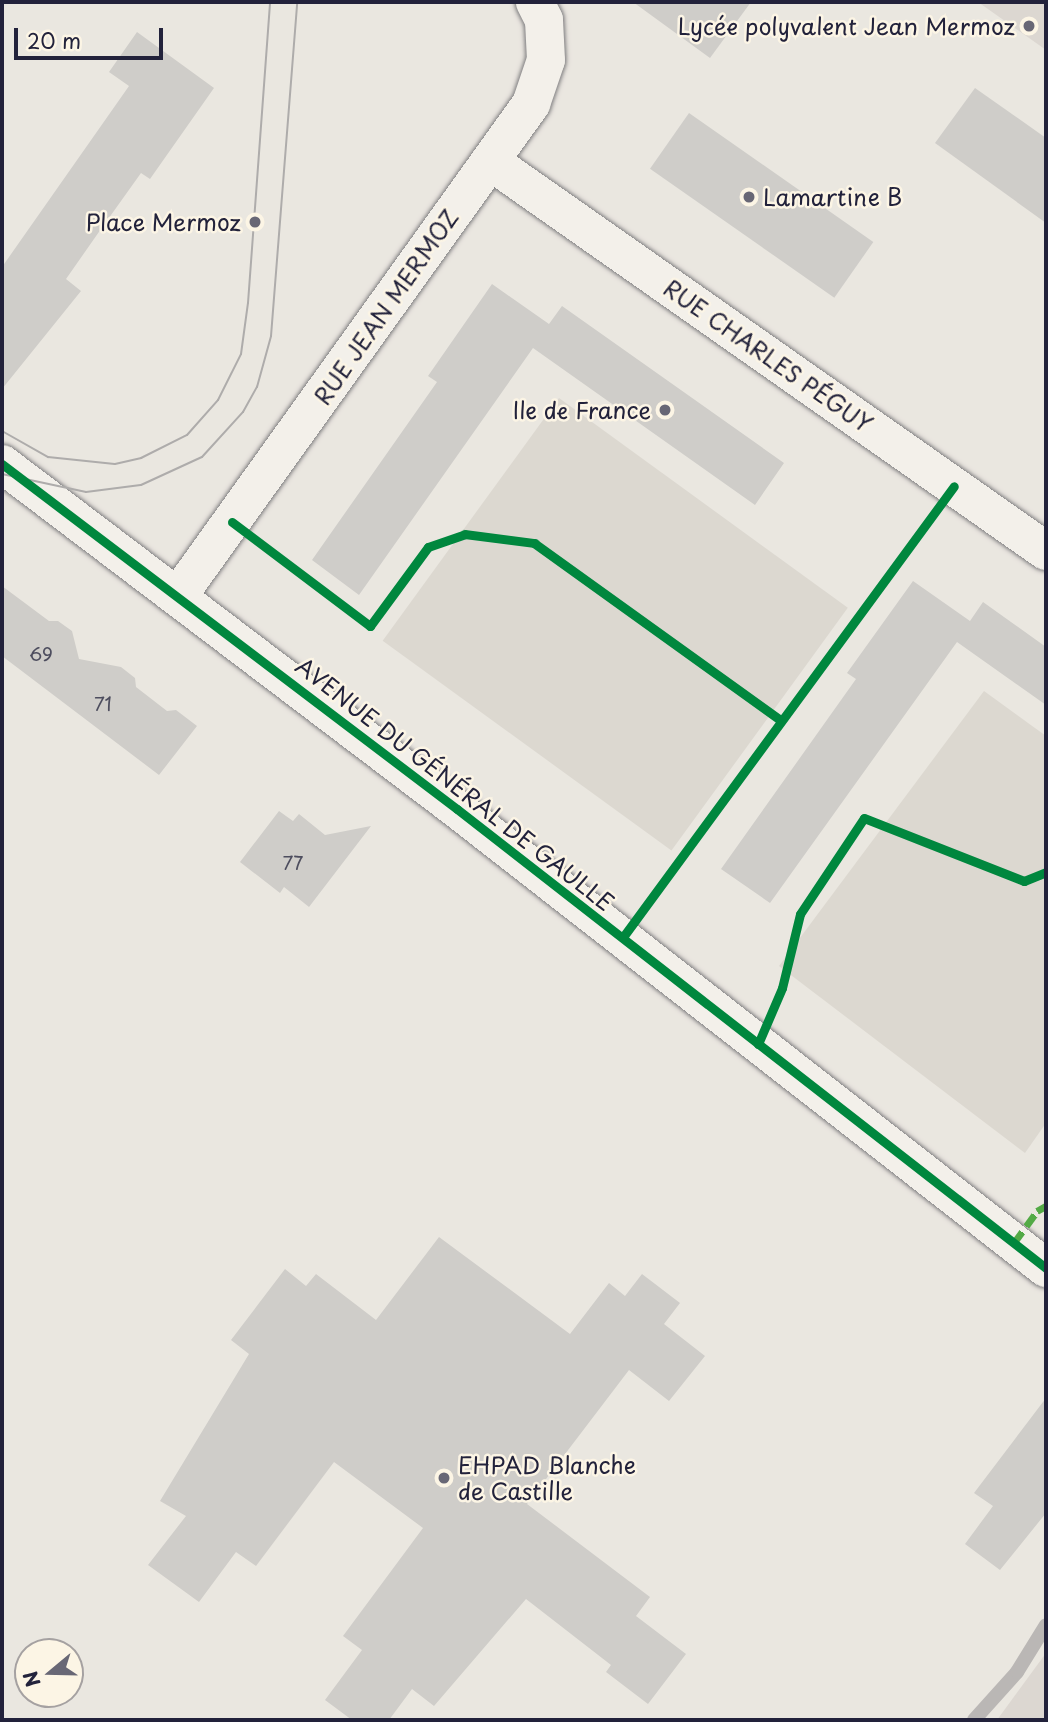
<!DOCTYPE html>
<html>
<head>
<meta charset="utf-8">
<style>
	body { margin:0 }
	#map { position:relative; width:1048px; height:1722px; overflow:hidden; background:#eae7e0; font-family:"Playpen Sans",sans-serif }
	div>[style] { position:absolute }
	.built>* { inset:0; background:#dcd7d1 }
	.green>* { inset:0; background:#dcd8d0; transform-origin:0 0 }
	.stream>* { height:14px; margin:-7px; padding:0 7px; transform-origin:7px; border-radius:7px; background:#bab7b5 }
	.building>* { inset:0; background:#cfcdc9; transform-origin:0 0 }
	.roads { filter:drop-shadow(0 0 2px #807f81) drop-shadow(0 0 2px #807f81) }
	.street>* { height:38px; margin:-19px; padding:0 19px; transform-origin:19px; border-radius:19px; background:#f3f0ea }
	.secondary>* { height:38px; margin:-19px; padding:0 19px; transform-origin:19px; border-radius:19px; background:#f3f0ea }
	.tram>* { height:2px; margin:-1px; padding:0 1px; transform-origin:1px; border-radius:1px; background:#aeacab }
	.quiet>* { height:7px; margin-top:-3.5px; transform-origin:0; background:repeating-linear-gradient(90deg,#53aa46 0 14px,transparent 0 21px) }
	.cycleway>* { height:9px; margin:-4.5px; padding:0 4.5px; transform-origin:4.5px; border-radius:4.5px; background:#00873e }
	.dots>* { width:19px; height:19px; translate:-50% -50%; box-sizing:border-box; border:4px solid #fcf5e5; border-radius:50% }
	span { translate:-50% -50%; white-space:nowrap; text-align:center; line-height:1.15; -webkit-text-stroke:5px #fcf5e5; paint-order:stroke }
	.number-label { font-size:19px; color:#4d4d5e }
	.number-label span { -webkit-text-stroke-width:0 }
	.poi-label { font-size:23px; color:#22223b }
	.right { translate:-100% -50%; text-align:right }
	.left { translate:0 -50%; text-align:left }
	.street-label { font-size:23px; color:#22223b }
	.frame { position:absolute; inset:0; border:4px solid #22223b; pointer-events:none }
	.north { position:absolute; left:14px; top:1638px; width:70px; height:70px; box-sizing:border-box; background:#fcf5e5; border:2px solid #a5a1a1; border-radius:50%; rotate:251deg; font-size:19px; font-weight:700; line-height:28px; text-align:center; color:#22223b }
	.north::after { content:''; display:block; margin:auto; width:24px; height:32px; background:#686775; clip-path:polygon(50% 0,100% 100%,50% 72%,0 100%) }
	.scale { position:absolute; left:14px; top:28px; width:149px; height:32px; box-sizing:border-box; border:4px solid #22223b; border-top:0; padding-left:9px; font-size:21px; line-height:24px; white-space:nowrap; color:#22223b; -webkit-text-stroke:5px #fcf5e5; paint-order:stroke }
</style>
</head>
<body>
<div id="map">
	<div class="built">
		<div style="clip-path:polygon(978px 2px,1046px 2px,1046px 50px)"></div>
		<div style="clip-path:polygon(1046px 1653px,1046px 1720px,997px 1720px)"></div>
	</div>
	<div class="green">
		<div style="left:559px;top:398px;width:357px;height:300px;rotate:36deg"></div>
		<div style="clip-path:polygon(984px 691px,1046px 736px,1046px 1123px,1025px 1153px,779px 966px)"></div>
	</div>
	<div class="stream">
		<div style="left:974px;top:1720px;width:64px;rotate:-48.1deg"></div>
		<div style="left:1017px;top:1672px;width:55px;rotate:-58.3deg"></div>
	</div>
	<div class="building">
		<div style="clip-path:polygon(633px 2px,751px 2px,710px 58px)"></div>
		<div style="clip-path:polygon(137px 32px,214px 88px,150px 179px,141px 173px,101px 229px,66px 279px,81px 291px,2px 389px,2px 267px,129px 86px,109px 72px)"></div>
		<div style="clip-path:polygon(975px 88px,1046px 138px,1046px 223px,935px 143px)"></div>
		<div style="left:689px;top:113px;width:225px;height:68px;rotate:35deg"></div>
		<div style="clip-path:polygon(492px 284px,549px 324px,562px 306px,784px 463px,755px 505px,533px 348px,359px 595px,312px 560px,437px 382px,428px 376px)"></div>
		<div style="clip-path:polygon(913px 581px,970px 621px,983px 602px,1046px 647px,1046px 705px,957px 642px,770px 903px,721px 869px,856px 679px,847px 673px)"></div>
		<div style="clip-path:polygon(2px 586px,49px 621px,58px 621px,72px 631px,79px 659px,121px 667px,135px 678px,136px 687px,167px 711px,176px 710px,197px 726px,159px 775px,2px 656px)"></div>
		<div style="clip-path:polygon(279px 811px,293px 821px,299px 814px,325px 835px,371px 826px,309px 907px,284px 887px,280px 893px,240px 862px)"></div>
		<div style="clip-path:polygon(439px 1237px,570px 1334px,609px 1283px,625px 1296px,642px 1274px,680px 1303px,664px 1324px,705px 1356px,669px 1401px,629px 1370px,527px 1504px,650px 1597px,636px 1616px,686px 1654px,648px 1704px,606px 1672px,611px 1665px,526px 1599px,434px 1706px,412px 1689px,389px 1720px,352px 1720px,325px 1700px,362px 1650px,343px 1636px,423px 1528px,334px 1462px,256px 1566px,236px 1552px,199px 1602px,148px 1565px,186px 1516px,160px 1501px,249px 1354px,231px 1340px,285px 1269px,306px 1286px,316px 1274px,376px 1320px)"></div>
		<div style="clip-path:polygon(1046px 1398px,1046px 1513px,1000px 1570px,965px 1544px,993px 1506px,974px 1493px)"></div>
	</div>
	<div class="roads">
		<div class="street">
			<div style="left:490px;top:161px;width:679px;rotate:35.05deg"></div>
			<div style="left:178px;top:596px;width:606px;rotate:-54.34deg"></div>
			<div style="left:531px;top:104px;width:46px;rotate:-71.2deg"></div>
			<div style="left:546px;top:60px;width:40px;rotate:-92.9deg"></div>
			<div style="left:544px;top:20px;width:20px;rotate:-117deg"></div>
		</div>
		<div class="secondary">
			<div style="left:2px;top:464px;width:571px;rotate:37.17deg"></div>
			<div style="left:457px;top:809px;width:747px;rotate:37.93deg"></div>
		</div>
	</div>
	<div class="tram">
		<div style="left:2px;top:431px;width:53px;rotate:29.5deg"></div>
		<div style="left:48px;top:457px;width:67px;rotate:6deg"></div>
		<div style="left:115px;top:464px;width:27px;rotate:-13deg"></div>
		<div style="left:141px;top:458px;width:51px;rotate:-26.6deg"></div>
		<div style="left:187px;top:435px;width:47px;rotate:-48.5deg"></div>
		<div style="left:218px;top:400px;width:51px;rotate:-63.4deg"></div>
		<div style="left:241px;top:354px;width:51px;rotate:-82.2deg"></div>
		<div style="left:248px;top:303px;width:302px;rotate:-85.8deg"></div>
		<div style="left:2px;top:474px;width:86px;rotate:12.1deg"></div>
		<div style="left:86px;top:492px;width:55px;rotate:-7.3deg"></div>
		<div style="left:141px;top:485px;width:67px;rotate:-24.7deg"></div>
		<div style="left:202px;top:457px;width:61px;rotate:-47.7deg"></div>
		<div style="left:243px;top:412px;width:29px;rotate:-61deg"></div>
		<div style="left:257px;top:387px;width:53px;rotate:-74.6deg"></div>
		<div style="left:271px;top:336px;width:335px;rotate:-85.5deg"></div>
	</div>
	<div class="quiet">
		<div style="left:1014px;top:1243px;width:39px;rotate:-54deg"></div>
		<div style="left:1037px;top:1211px;width:10px;rotate:-29deg"></div>
	</div>
	<div class="cycleway">
		<div style="left:2px;top:464px;width:571px;rotate:37.17deg"></div>
		<div style="left:457px;top:809px;width:747px;rotate:37.93deg"></div>
		<div style="left:232px;top:522px;width:173px;rotate:37deg"></div>
		<div style="left:370px;top:626px;width:98px;rotate:-53.7deg"></div>
		<div style="left:428px;top:547px;width:39px;rotate:-19deg"></div>
		<div style="left:465px;top:534px;width:70px;rotate:7.4deg"></div>
		<div style="left:534px;top:543px;width:302px;rotate:35.7deg"></div>
		<div style="left:623px;top:937px;width:559px;rotate:-53.72deg"></div>
		<div style="left:758px;top:1044px;width:61px;rotate:-66.8deg"></div>
		<div style="left:782px;top:988px;width:76px;rotate:-76.3deg"></div>
		<div style="left:800px;top:914px;width:115px;rotate:-56.3deg"></div>
		<div style="left:864px;top:818px;width:172px;rotate:21.5deg"></div>
		<div style="left:1024px;top:881px;width:24px;rotate:-22deg"></div>
	</div>
	<div class="dots">
		<div style="left:1029px;top:26px;background:#686775"></div>
		<div style="left:749px;top:197px;background:#686775"></div>
		<div style="left:255px;top:222px;background:#686775"></div>
		<div style="left:665px;top:410px;background:#686775"></div>
		<div style="left:444px;top:1478px;background:#686775"></div>
	</div>
	<div class="number-label">
		<span style="left:41px;top:654px">69</span>
		<span style="left:103px;top:704px">71</span>
		<span style="left:293px;top:863px">77</span>
	</div>
	<div class="poi-label">
		<span class="right" style="left:1015px;top:26px">Lycée polyvalent Jean Mermoz</span>
		<span class="left" style="left:763px;top:197px">Lamartine B</span>
		<span class="right" style="left:241px;top:222px">Place Mermoz</span>
		<span class="right" style="left:651px;top:410px">Ile de France</span>
		<span class="left" style="left:458px;top:1478px">EHPAD Blanche<br>de Castille</span>
	</div>
	<div class="street-label">
		<span style="left:386px;top:307px;rotate:-55deg">RUE JEAN MERMOZ</span>
		<span style="left:768px;top:356px;rotate:35deg">RUE CHARLES PÉGUY</span>
		<span style="left:455px;top:784px;rotate:38deg">AVENUE DU GÉNÉRAL DE GAULLE</span>
	</div>
	<div class="frame"></div>
	<div class="north">N</div>
	<div class="scale">20 m</div>
</div>
</body>
</html>
